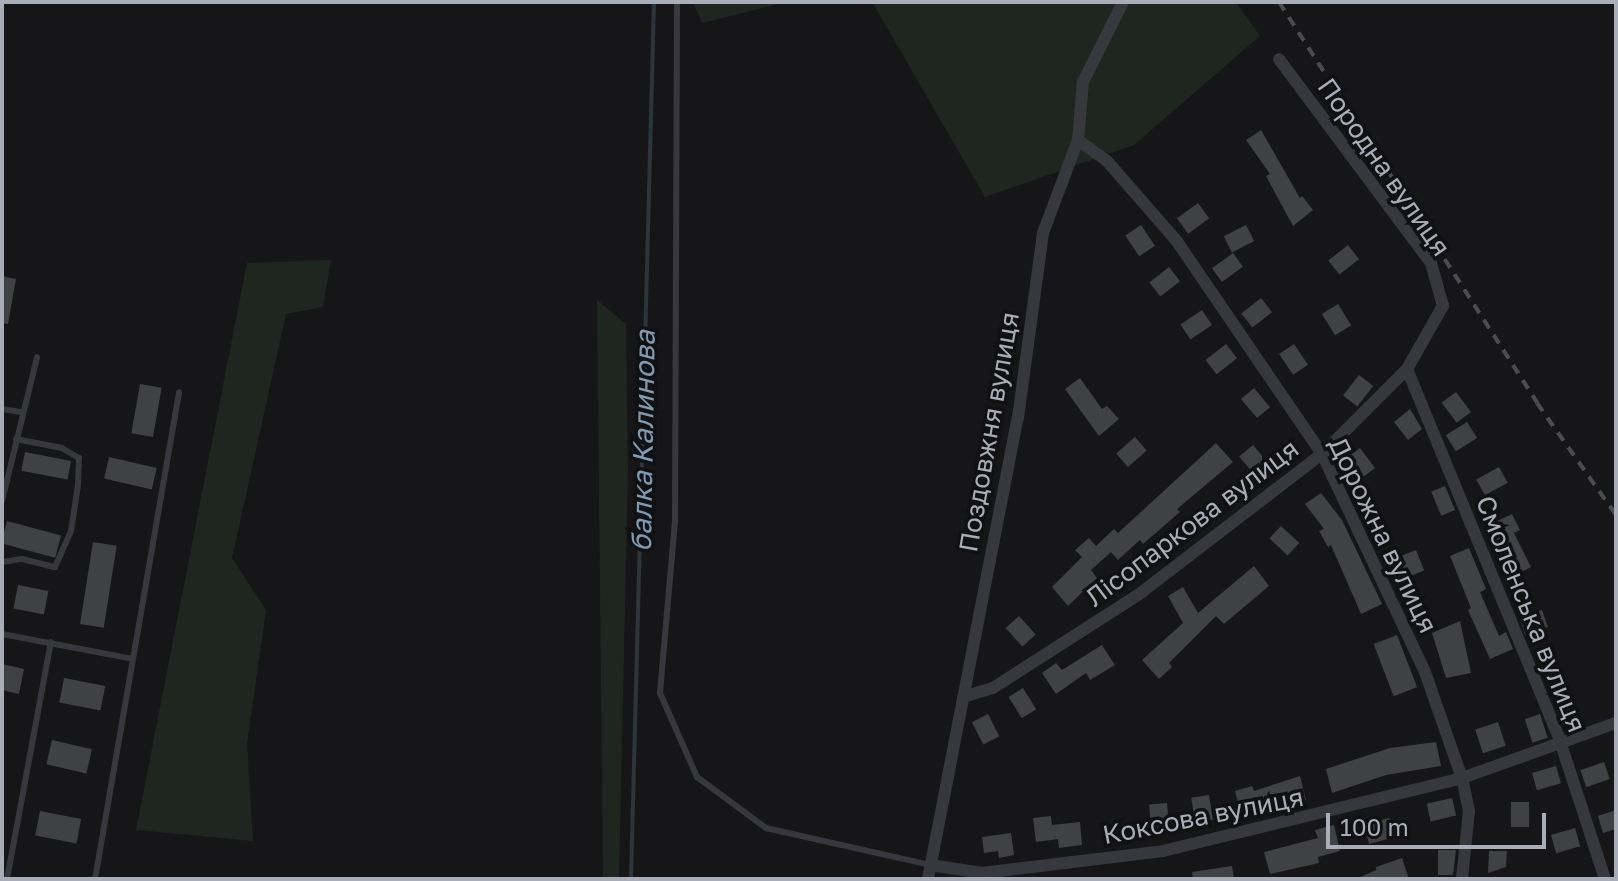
<!DOCTYPE html>
<html>
<head>
<meta charset="utf-8">
<style>
	body { margin:0 }
	#map { position:relative; width:1618px; height:881px; overflow:hidden; background:#161618; font-family:"Golos Text",sans-serif }
	div>[style] { position:absolute }
	.green>* { inset:0; background:#1e261f }
	.stream>* { height:4px; margin:-2px; padding:0 2px; transform-origin:2px; border-radius:2px; background:#2c353c }
	.building>* { inset:0; background:#404145; transform-origin:0 0 }
	.service>* { height:6px; margin:-3px; padding:0 3px; transform-origin:3px; border-radius:3px; background:#37383d }
	.minor>* { height:12px; margin:-6px; padding:0 6px; transform-origin:6px; border-radius:6px; background:#37383d }
	.rail>* { height:4px; margin-top:-2px; transform-origin:0; background:repeating-linear-gradient(90deg,#4a4c52 0 10px,transparent 0 18px) }
	span { translate:-50% -50%; white-space:nowrap; text-align:center; line-height:1.15; -webkit-text-stroke:7px #111113; paint-order:stroke }
	.street-label { font-size:26px; color:#a8adb8 }
	.water-label { font-size:28px; color:#7f9bb3; font-style:italic }
	.frame { position:absolute; inset:0; border:4px solid #a8adb8; pointer-events:none }
	.scale { position:absolute; left:1326px; top:813px; width:220px; height:36px; box-sizing:border-box; border:4px solid #a8adb8; border-top:0; padding-left:10px; font-size:24px; line-height:28px; white-space:nowrap; color:#a8adb8; -webkit-text-stroke:6px #111113; paint-order:stroke }
</style>
</head>
<body>
<div id="map">
	<div class="green">
		<div style="clip-path:polygon(693px 2px,786px 2px,702px 23px)"></div>
		<div style="clip-path:polygon(872px 2px,1236px 2px,1260px 36px,1134px 145px,985px 197px)"></div>
		<div style="clip-path:polygon(331px 260px,323px 307px,286px 314px,232px 558px,266px 610px,247px 744px,253px 841px,136px 830px,247px 263px)"></div>
		<div style="clip-path:polygon(597px 300px,626px 324px,628px 471px,619px 879px,603px 879px)"></div>
	</div>
	<div class="stream">
		<div style="left:631px;top:879px;width:877px;rotate:-88.5deg"></div>
	</div>
	<div class="building">
		<div style="clip-path:polygon(1261px 130px,1300px 198px,1302px 196px,1313px 210px,1293px 226px,1266px 176px,1270px 174px,1246px 140px)"></div>
		<div style="left:1198px;top:203px;width:19px;height:26px;rotate:54deg"></div>
		<div style="left:1141px;top:225px;width:25px;height:19px;rotate:56deg"></div>
		<div style="left:1246px;top:225px;width:18px;height:25px;rotate:63deg"></div>
		<div style="left:1348px;top:245px;width:18px;height:25px;rotate:52deg"></div>
		<div style="left:1233px;top:253px;width:17px;height:26px;rotate:54deg"></div>
		<div style="left:1169px;top:267px;width:18px;height:25px;rotate:52deg"></div>
		<div style="clip-path:polygon(2px 276px,16px 279px,8px 324px,2px 323px)"></div>
		<div style="left:1261px;top:298px;width:18px;height:25px;rotate:52deg"></div>
		<div style="left:1338px;top:304px;width:25px;height:19px;rotate:58deg"></div>
		<div style="left:1202px;top:310px;width:18px;height:26px;rotate:56deg"></div>
		<div style="left:1226px;top:344px;width:18px;height:26px;rotate:52deg"></div>
		<div style="left:1294px;top:344px;width:25px;height:18px;rotate:56deg"></div>
		<div style="left:1359px;top:375px;width:18px;height:26px;rotate:38deg"></div>
		<div style="clip-path:polygon(1080px 378px,1102px 409px,1107px 406px,1119px 419px,1099px 436px,1065px 389px)"></div>
		<div style="left:140px;top:384px;width:22px;height:50px;rotate:10deg"></div>
		<div style="left:1254px;top:388px;width:25px;height:17px;rotate:50deg"></div>
		<div style="left:1456px;top:392px;width:25px;height:18px;rotate:53deg"></div>
		<div style="clip-path:polygon(1410px 409px,1422px 429px,1408px 440px,1394px 422px)"></div>
		<div style="left:1467px;top:422px;width:19px;height:25px;rotate:58deg"></div>
		<div style="left:1135px;top:437px;width:18px;height:25px;rotate:49deg"></div>
		<div style="clip-path:polygon(1216px 443px,1233px 462px,1177px 509px,1180px 512px,1143px 544px,1140px 540px,1118px 560px,1111px 552px,1091px 570px,1097px 578px,1068px 606px,1052px 587px,1082px 557px,1075px 550px,1089px 538px,1096px 546px,1114px 529px,1118px 533px)"></div>
		<div style="left:1253px;top:445px;width:25px;height:18px;rotate:50deg"></div>
		<div style="left:1360px;top:448px;width:25px;height:18px;rotate:53deg"></div>
		<div style="left:25px;top:452px;width:47px;height:19px;rotate:11deg"></div>
		<div style="left:109px;top:457px;width:49px;height:22px;rotate:13deg"></div>
		<div style="left:1499px;top:467px;width:18px;height:26px;rotate:61deg"></div>
		<div style="left:1445px;top:486px;width:26px;height:15px;rotate:67deg"></div>
		<div style="clip-path:polygon(1321px 493px,1342px 520px,1382px 604px,1361px 614px,1331px 545px,1328px 547px,1319px 531px,1324px 529px,1305px 504px)"></div>
		<div style="clip-path:polygon(1512px 514px,1520px 530px,1514px 533px,1531px 567px,1508px 579px,1501px 562px,1506px 560px,1489px 525px)"></div>
		<div style="left:7px;top:521px;width:56px;height:23px;rotate:15deg"></div>
		<div style="left:1281px;top:526px;width:25px;height:17px;rotate:43deg"></div>
		<div style="left:93px;top:542px;width:24px;height:83px;rotate:9deg"></div>
		<div style="clip-path:polygon(1469px 548px,1486px 589px,1480px 592px,1499px 636px,1506px 632px,1513px 649px,1490px 659px,1468px 610px,1471px 608px,1450px 556px)"></div>
		<div style="left:1416px;top:550px;width:22px;height:27px;rotate:68deg"></div>
		<div style="clip-path:polygon(1254px 566px,1269px 586px,1224px 624px,1216px 616px,1169px 663px,1172px 667px,1159px 679px,1142px 660px,1183px 623px,1168px 596px,1183px 587px,1198px 613px)"></div>
		<div style="left:18px;top:585px;width:31px;height:24px;rotate:11deg"></div>
		<div style="left:1542px;top:610px;width:18px;height:24px;rotate:71deg"></div>
		<div style="left:1019px;top:616px;width:25px;height:18px;rotate:48deg"></div>
		<div style="clip-path:polygon(1460px 621px,1471px 673px,1446px 678px,1432px 633px)"></div>
		<div style="left:1397px;top:635px;width:56px;height:25px;rotate:69deg"></div>
		<div style="clip-path:polygon(1102px 645px,1115px 665px,1090px 680px,1086px 673px,1056px 694px,1042px 673px,1056px 663px,1062px 670px)"></div>
		<div style="clip-path:polygon(2px 664px,24px 669px,19px 694px,2px 690px)"></div>
		<div style="left:64px;top:678px;width:42px;height:25px;rotate:11deg"></div>
		<div style="left:1023px;top:688px;width:25px;height:17px;rotate:58deg"></div>
		<div style="left:988px;top:714px;width:25px;height:18px;rotate:63deg"></div>
		<div style="left:1540px;top:714px;width:25px;height:16px;rotate:72deg"></div>
		<div style="left:1498px;top:722px;width:25px;height:24px;rotate:72deg"></div>
		<div style="left:52px;top:740px;width:41px;height:25px;rotate:13deg"></div>
		<div style="clip-path:polygon(1436px 742px,1441px 766px,1386px 775px,1332px 793px,1326px 769px,1390px 748px)"></div>
		<div style="left:1604px;top:762px;width:18px;height:25px;rotate:71deg"></div>
		<div style="left:1556px;top:766px;width:18px;height:25px;rotate:74deg"></div>
		<div style="clip-path:polygon(1300px 776px,1306px 800px,1241px 815px,1235px 791px,1252px 786px,1254px 791px)"></div>
		<div style="left:1209px;top:795px;width:25px;height:18px;rotate:81deg"></div>
		<div style="left:1452px;top:798px;width:18px;height:26px;rotate:77deg"></div>
		<div style="left:1511px;top:802px;width:18px;height:25px"></div>
		<div style="left:1167px;top:803px;width:25px;height:18px;rotate:85deg"></div>
		<div style="clip-path:polygon(1616px 810px,1616px 829px,1603px 833px,1598px 816px)"></div>
		<div style="left:40px;top:811px;width:42px;height:25px;rotate:11deg"></div>
		<div style="clip-path:polygon(1051px 816px,1052px 825px,1080px 822px,1082px 845px,1059px 848px,1058px 839px,1036px 842px,1033px 818px)"></div>
		<div style="left:1389px;top:818px;width:20px;height:26px;rotate:75deg"></div>
		<div style="clip-path:polygon(1334px 825px,1340px 851px,1318px 857px,1319px 863px,1270px 874px,1264px 852px,1318px 838px,1315px 830px)"></div>
		<div style="left:1575px;top:828px;width:19px;height:25px;rotate:74deg"></div>
		<div style="clip-path:polygon(1011px 833px,1014px 855px,999px 858px,998px 851px,984px 853px,982px 837px)"></div>
		<div style="clip-path:polygon(1438px 850px,1456px 850px,1453px 875px,1438px 875px)"></div>
		<div style="clip-path:polygon(1489px 851px,1507px 851px,1506px 867px,1488px 873px)"></div>
		<div style="clip-path:polygon(1402px 858px,1409px 879px,1356px 879px,1376px 870px,1376px 867px)"></div>
		<div style="clip-path:polygon(1232px 866px,1234px 879px,1193px 879px,1192px 872px)"></div>
	</div>
	<div class="service">
		<div style="left:677px;top:2px;width:519px;rotate:90.22deg"></div>
		<div style="left:675px;top:521px;width:173px;rotate:95deg"></div>
		<div style="left:660px;top:693px;width:92px;rotate:66.2deg"></div>
		<div style="left:697px;top:777px;width:86px;rotate:36.5deg"></div>
		<div style="left:766px;top:828px;width:168px;rotate:12.7deg"></div>
		<div style="left:2px;top:409px;width:20px;rotate:9deg"></div>
		<div style="left:2px;top:501px;width:148px;rotate:-76.3deg"></div>
		<div style="left:2px;top:562px;width:20px;rotate:-9deg"></div>
		<div style="left:22px;top:559px;width:34px;rotate:14deg"></div>
		<div style="left:55px;top:567px;width:39px;rotate:-66deg"></div>
		<div style="left:71px;top:531px;width:47px;rotate:-81.3deg"></div>
		<div style="left:78px;top:485px;width:27px;rotate:-88deg"></div>
		<div style="left:79px;top:458px;width:20px;rotate:-150deg"></div>
		<div style="left:62px;top:448px;width:47px;rotate:-168.9deg"></div>
		<div style="left:2px;top:634px;width:133px;rotate:10.8deg"></div>
		<div style="left:7px;top:879px;width:241px;rotate:-79.5deg"></div>
		<div style="left:95px;top:879px;width:494px;rotate:-80.2deg"></div>
	</div>
	<div class="minor">
		<div style="left:1078px;top:140px;width:36px;rotate:36deg"></div>
		<div style="left:1107px;top:161px;width:105px;rotate:48.9deg"></div>
		<div style="left:1176px;top:240px;width:259px;rotate:55.7deg"></div>
		<div style="left:1322px;top:454px;width:241px;rotate:64.7deg"></div>
		<div style="left:1425px;top:672px;width:112px;rotate:70.8deg"></div>
		<div style="left:1462px;top:778px;width:34px;rotate:78deg"></div>
		<div style="left:1469px;top:811px;width:68px;rotate:95.9deg"></div>
		<div style="left:1407px;top:369px;width:396px;rotate:67.6deg"></div>
		<div style="left:1558px;top:735px;width:151px;rotate:71.9deg"></div>
		<div style="left:963px;top:697px;width:31px;rotate:-17deg"></div>
		<div style="left:993px;top:688px;width:172px;rotate:-32.7deg"></div>
		<div style="left:1138px;top:595px;width:232px;rotate:-37.5deg"></div>
		<div style="left:1322px;top:454px;width:120px;rotate:-45deg"></div>
		<div style="left:1407px;top:369px;width:73px;rotate:-60.3deg"></div>
		<div style="left:1443px;top:306px;width:45px;rotate:-105.6deg"></div>
		<div style="left:1431px;top:263px;width:254px;rotate:-126.7deg"></div>
		<div style="left:930px;top:865px;width:53px;rotate:8.7deg"></div>
		<div style="left:982px;top:873px;width:182px;rotate:-6.9deg"></div>
		<div style="left:1163px;top:851px;width:308px;rotate:-13.7deg"></div>
		<div style="left:1462px;top:778px;width:164px;rotate:-19.7deg"></div>
		<div style="left:928px;top:879px;width:470px;rotate:-79deg"></div>
		<div style="left:1018px;top:418px;width:187px;rotate:-82.3deg"></div>
		<div style="left:1043px;top:233px;width:99px;rotate:-69.4deg"></div>
		<div style="left:1078px;top:140px;width:58px;rotate:-85.1deg"></div>
		<div style="left:1083px;top:82px;width:89px;rotate:-63.4deg"></div>
	</div>
	<div class="rail">
		<div style="left:1279px;top:2px;width:477px;rotate:57.2deg"></div>
		<div style="left:1537px;top:403px;width:137px;rotate:54.8deg"></div>
	</div>
	<div class="street-label">
		<span style="left:1384px;top:167px;rotate:55deg">Породна вулиця</span>
		<span style="left:989px;top:432px;rotate:-80deg">Поздовжня вулиця</span>
		<span style="left:1192px;top:523px;rotate:-37deg">Лісопаркова вулиця</span>
		<span style="left:1383px;top:535px;rotate:64deg">Дорожна вулиця</span>
		<span style="left:1531px;top:614px;rotate:68deg">Смоленська вулиця</span>
		<span style="left:1203px;top:816px;rotate:-11deg">Коксова вулиця</span>
	</div>
	<div class="water-label">
		<span style="left:643px;top:441px;rotate:-89deg">балка Калинова</span>
	</div>
	<div class="frame"></div>
	<div class="scale">100 m</div>
</div>
</body>
</html>
